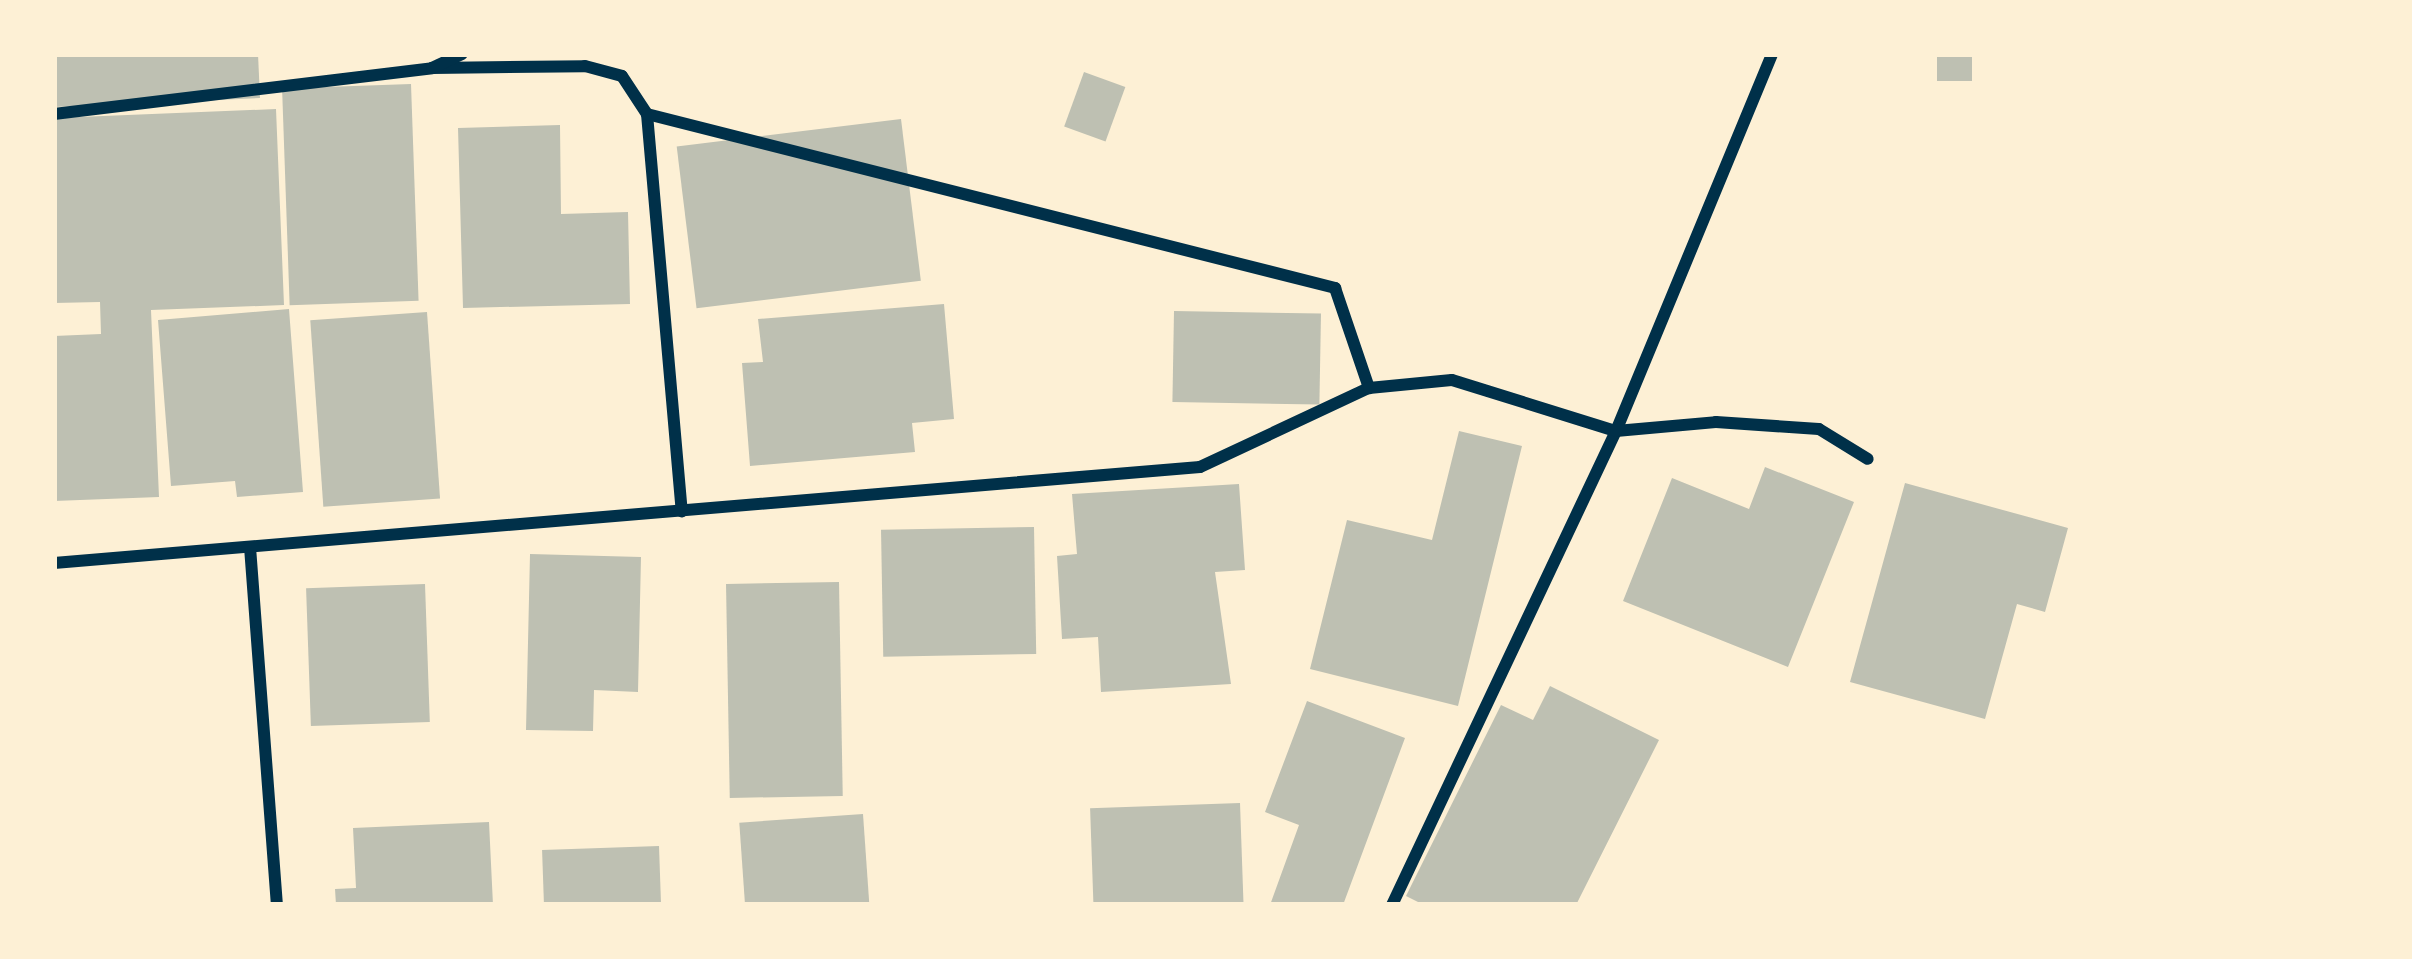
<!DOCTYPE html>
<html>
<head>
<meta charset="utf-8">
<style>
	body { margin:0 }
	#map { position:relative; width:2412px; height:959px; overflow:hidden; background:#fdf0d5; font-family:"Public Sans",sans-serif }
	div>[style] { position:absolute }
	.building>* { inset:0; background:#bec0b2; transform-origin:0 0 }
	.minor>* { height:12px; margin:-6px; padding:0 6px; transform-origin:6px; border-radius:6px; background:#003049 }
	span { translate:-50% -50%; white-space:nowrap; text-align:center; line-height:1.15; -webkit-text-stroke:12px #fdf0d5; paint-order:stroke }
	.frame { position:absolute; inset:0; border:57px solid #fdf0d5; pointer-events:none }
</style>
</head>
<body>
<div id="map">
	<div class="building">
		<div style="clip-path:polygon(54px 54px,258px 54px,260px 98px,54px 107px)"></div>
		<div style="left:1937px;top:54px;width:35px;height:27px"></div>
		<div style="left:1084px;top:72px;width:44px;height:58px;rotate:20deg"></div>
		<div style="left:411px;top:84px;width:217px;height:129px;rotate:88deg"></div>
		<div style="clip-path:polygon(276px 109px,284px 305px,151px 310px,159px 497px,54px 501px,54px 336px,101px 334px,100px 302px,54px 303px,54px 118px)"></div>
		<div style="left:901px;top:119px;width:163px;height:226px;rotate:83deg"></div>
		<div style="clip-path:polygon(560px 125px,561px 214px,628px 212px,630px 304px,463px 308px,458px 128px)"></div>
		<div style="clip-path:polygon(944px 304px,954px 419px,912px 423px,915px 452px,750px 466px,742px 363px,763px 362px,758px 319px)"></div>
		<div style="clip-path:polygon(289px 309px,303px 492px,237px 497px,235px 481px,171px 486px,158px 320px)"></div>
		<div style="left:1174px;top:311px;width:147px;height:91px;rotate:1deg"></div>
		<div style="left:427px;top:312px;width:187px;height:117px;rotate:86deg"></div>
		<div style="clip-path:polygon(1459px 431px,1522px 446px,1458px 706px,1310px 669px,1347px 520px,1432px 540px)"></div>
		<div style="clip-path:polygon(1765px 467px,1854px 502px,1788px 667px,1623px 601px,1672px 478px,1749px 509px)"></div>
		<div style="clip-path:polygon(1905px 483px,2068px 528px,2045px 612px,2017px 604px,1985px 719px,1850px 682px)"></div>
		<div style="clip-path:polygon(1239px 484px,1245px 570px,1215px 572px,1231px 684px,1101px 692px,1098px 637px,1062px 639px,1057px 556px,1077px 554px,1072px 494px)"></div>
		<div style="left:1034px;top:527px;width:127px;height:153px;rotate:89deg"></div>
		<div style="clip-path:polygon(530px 554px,641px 557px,638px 692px,594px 690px,593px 731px,526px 730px)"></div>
		<div style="left:839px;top:582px;width:214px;height:113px;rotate:89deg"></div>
		<div style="left:425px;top:584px;width:138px;height:119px;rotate:88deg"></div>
		<div style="clip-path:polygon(1550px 686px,1659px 740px,1576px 905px,1424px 905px,1406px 896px,1501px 705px,1533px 720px)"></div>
		<div style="clip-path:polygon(1307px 701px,1405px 738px,1343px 905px,1270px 905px,1299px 825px,1265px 812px)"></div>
		<div style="left:1240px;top:803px;width:102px;height:150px;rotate:88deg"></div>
		<div style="left:863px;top:814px;width:91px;height:124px;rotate:86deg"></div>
		<div style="clip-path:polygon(489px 822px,493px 905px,336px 905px,335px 889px,356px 888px,353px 828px)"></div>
		<div style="left:659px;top:846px;width:59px;height:117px;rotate:88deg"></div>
	</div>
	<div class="minor">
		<div style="left:432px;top:68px;width:153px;rotate:-0.7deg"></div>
		<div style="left:585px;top:66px;width:38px;rotate:15deg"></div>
		<div style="left:622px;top:76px;width:45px;rotate:56.7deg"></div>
		<div style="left:647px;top:114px;width:399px;rotate:85deg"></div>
		<div style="left:54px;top:114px;width:381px;rotate:-6.9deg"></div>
		<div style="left:432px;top:68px;width:33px;rotate:-25deg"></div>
		<div style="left:647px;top:114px;width:710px;rotate:14.19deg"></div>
		<div style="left:1335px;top:288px;width:106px;rotate:71.2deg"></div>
		<div style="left:250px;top:547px;width:359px;rotate:85.7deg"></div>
		<div style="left:54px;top:563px;width:1150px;rotate:-4.79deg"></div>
		<div style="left:1200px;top:467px;width:187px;rotate:-25.1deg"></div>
		<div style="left:1369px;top:388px;width:83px;rotate:-5.5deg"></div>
		<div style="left:1452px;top:380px;width:172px;rotate:17.3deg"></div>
		<div style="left:1616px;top:431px;width:100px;rotate:-5.1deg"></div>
		<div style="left:1716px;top:422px;width:103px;rotate:3.9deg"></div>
		<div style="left:1819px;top:429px;width:57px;rotate:31.5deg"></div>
		<div style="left:1392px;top:905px;width:524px;rotate:-64.71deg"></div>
		<div style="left:1616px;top:431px;width:408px;rotate:-67.5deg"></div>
	</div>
	<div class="frame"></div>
</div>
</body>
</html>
